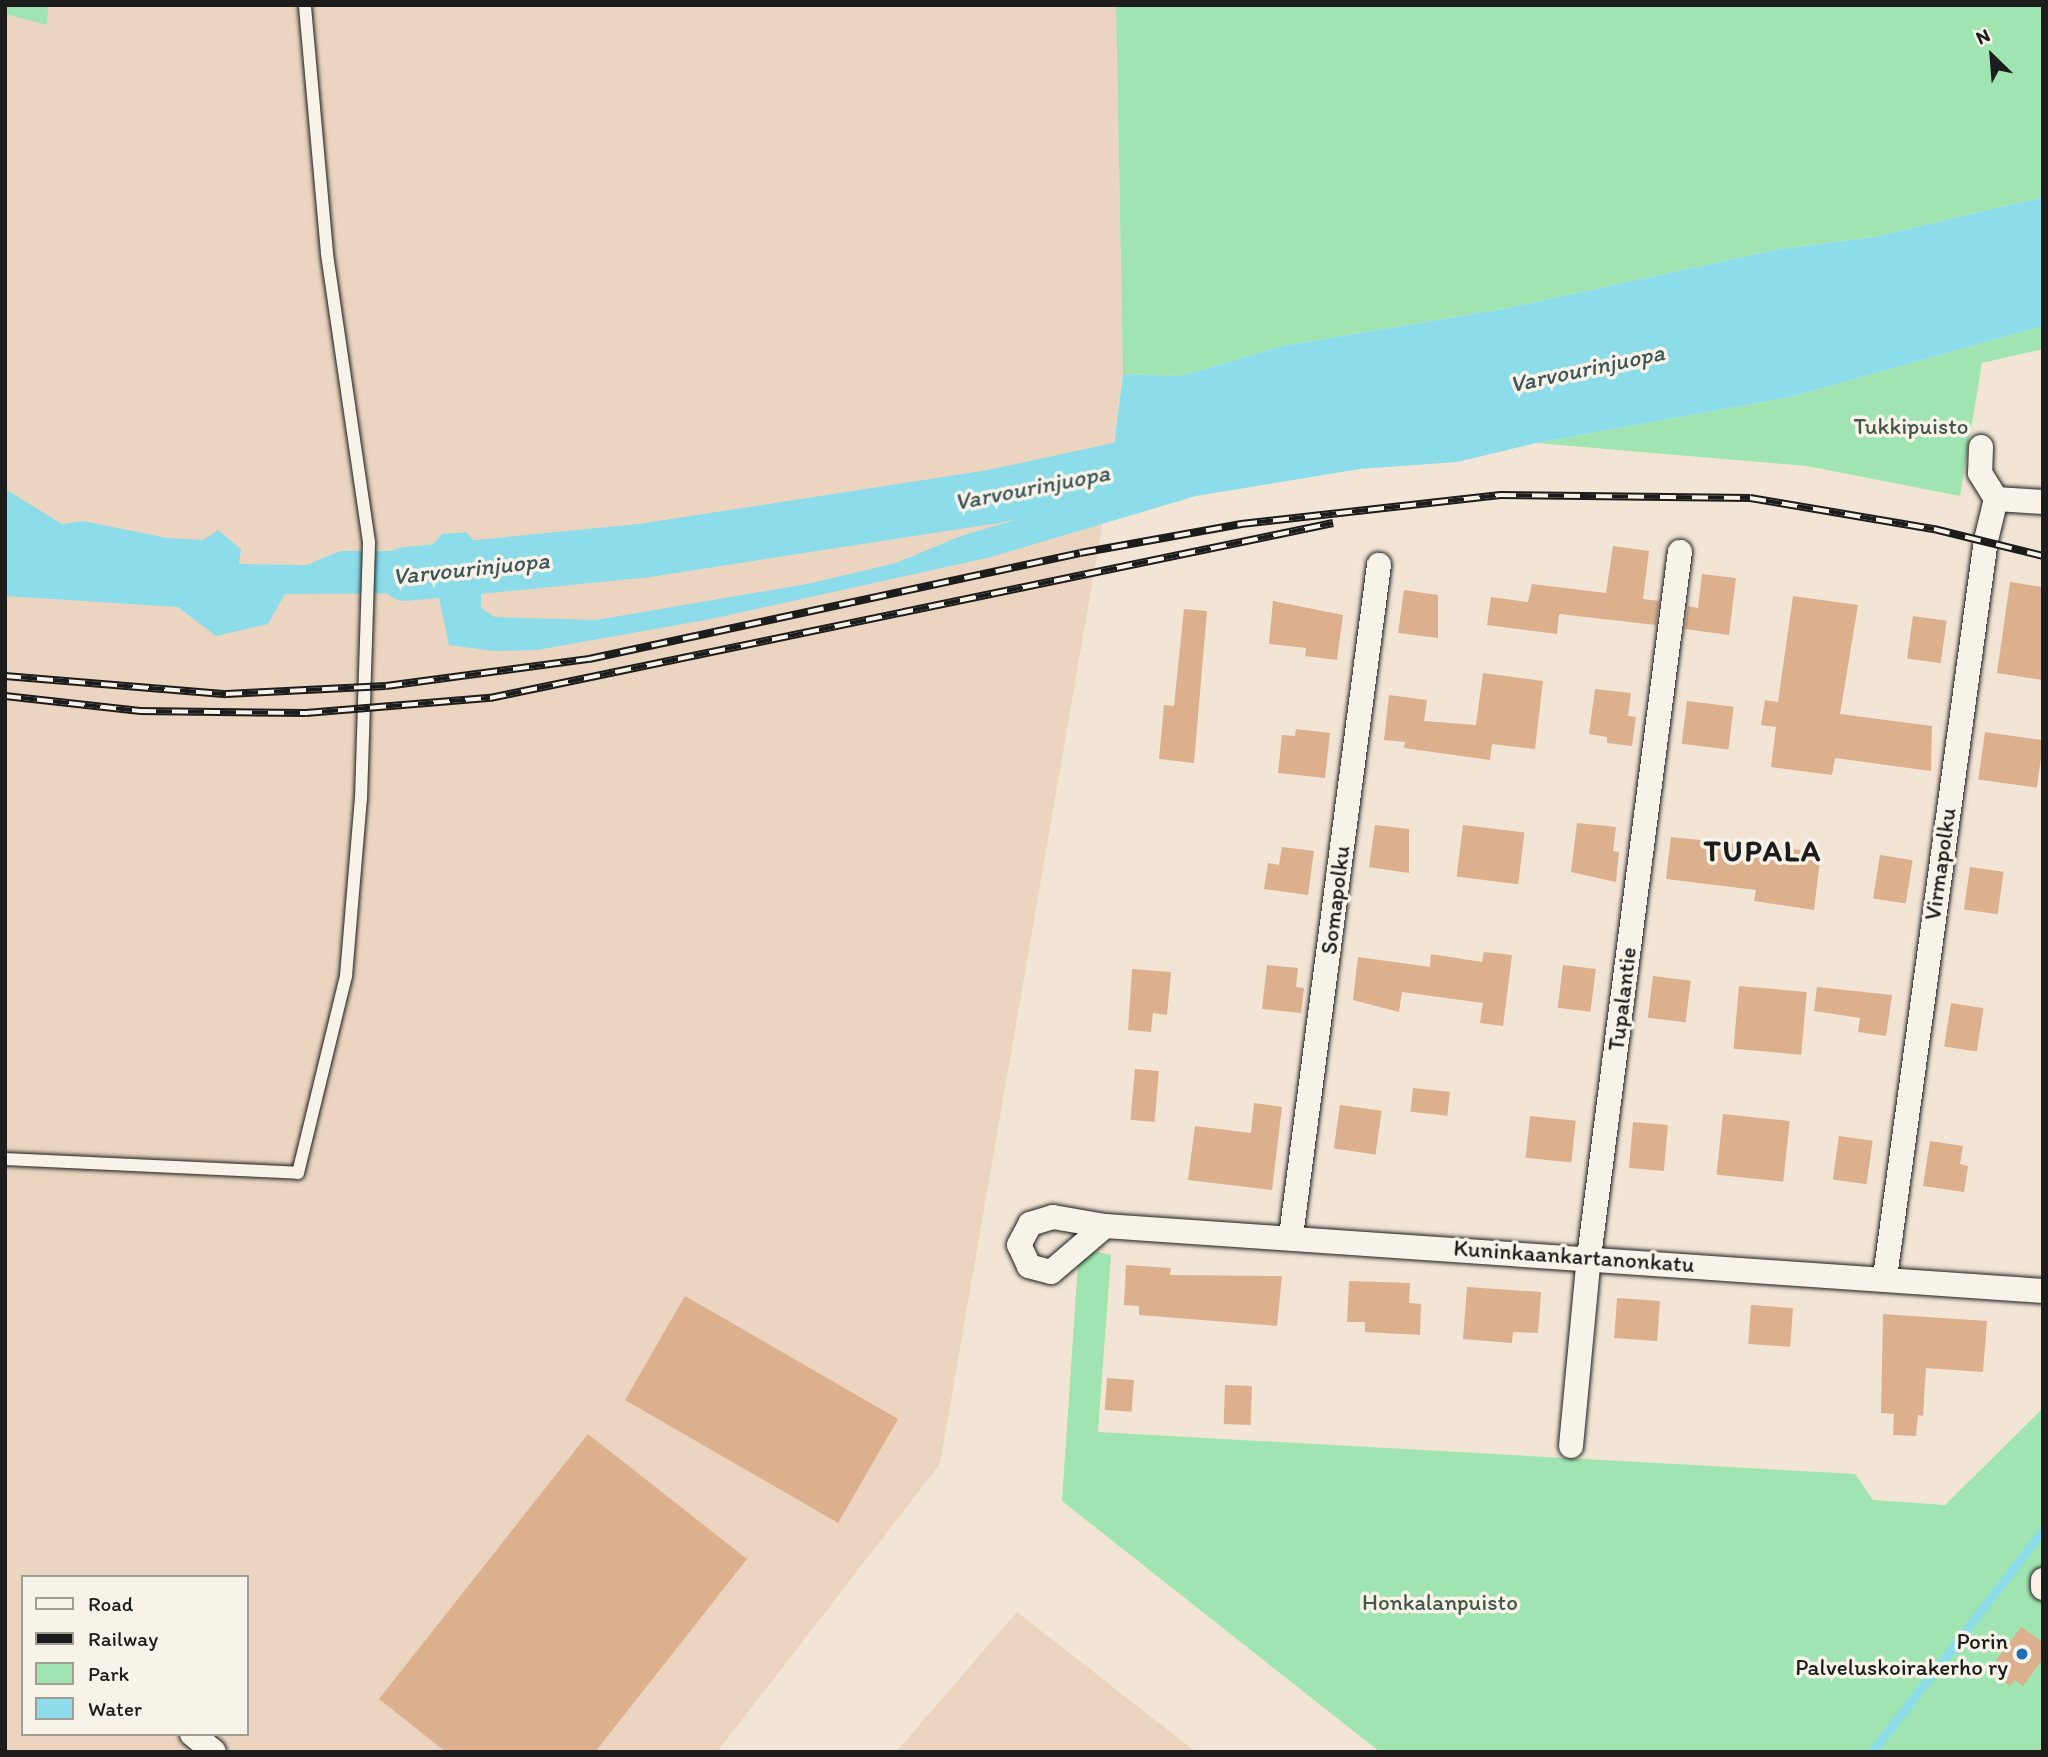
<!DOCTYPE html>
<html>
<head>
<meta charset="utf-8">
<style>
	body { margin:0 }
	#map { position:relative; width:2048px; height:1757px; overflow:hidden; background:#f2e5d6; font-family:Itim,sans-serif }
	div>[style] { position:absolute }
	.built>* { inset:0; background:#ebd5c0 }
	.green>* { inset:0; background:#a0e5b1 }
	.water>* { inset:0; background:#8cdce9 }
	.stream>* { height:9px; margin:-4.5px; padding:0 4.5px; transform-origin:4.5px; border-radius:4.5px; background:#8cdce9 }
	.river>* { height:54px; margin:-27px; padding:0 27px; transform-origin:27px; border-radius:27px; background:#8cdce9 }
	.building>* { inset:0; background:#dcaf8d; transform-origin:0 0 }
	.roads { filter:drop-shadow(0 0 2px #1c1c1c) drop-shadow(0 0 2px #1c1c1c) }
	.lane>* { height:12px; margin:-6px; padding:0 6px; transform-origin:6px; border-radius:6px; background:#f7f3e8 }
	.street>* { height:24px; margin:-12px; padding:0 12px; transform-origin:12px; border-radius:12px; background:#f7f3e8 }
	.rail>* { height:8px; margin-top:-4px; transform-origin:0; background:repeating-linear-gradient(90deg,#f7f3e8 0 16px,#1c1c1c 0 32px); box-sizing:border-box; border-block:2px solid #1c1c1c }
	.dots>* { width:19px; height:19px; translate:-50% -50%; box-sizing:border-box; border:4px solid #f7f3e8; border-radius:50% }
	span { translate:-50% -50%; white-space:nowrap; text-align:center; line-height:1.15; -webkit-text-stroke:7px #f7f3e8; paint-order:stroke }
	.park-label { font-size:23px; color:#445849 }
	.street-label { font-size:23px; color:#1c1c1c }
	.poi-label { font-size:23px; color:#1c1c1c }
	.right { translate:-100% -50%; text-align:right }
	.water-label { font-size:24px; color:#3e565a; font-style:italic }
	.district-label { font-size:30px; color:#1c1c1c; font-weight:700; letter-spacing:2px }
	.frame { position:absolute; inset:0; border:7px solid #1c1c1c; pointer-events:none }
	.legend { position:absolute; left:21px; top:1575px; width:228px; height:161px; box-sizing:border-box; background:#f7f3e8; border:2px solid #9f9d96; margin:0; padding:9px 12px; list-style:none; font-size:21px; color:#1c1c1c }
	.legend li { display:flex; align-items:center; gap:14px; height:35px }
	.legend b { width:35px; border:2px solid #9f9d96 }
	.north { position:absolute; left:1957px; top:21px; width:70px; height:70px; -webkit-text-stroke:5px #f7f3e8; paint-order:stroke; rotate:335deg; font-size:19px; font-weight:700; line-height:28px; text-align:center; color:#1c1c1c }
	.north::after { content:''; display:block; margin:auto; width:24px; height:32px; background:#1c1c1c; clip-path:polygon(50% 0,100% 100%,50% 72%,0 100%) }
</style>
</head>
<body>
<div id="map">
	<div class="built">
		<div style="clip-path:polygon(evenodd,5px 5px,1116px 5px,1123px 374px,1103px 521px,940px 1464px,717px 1752px,5px 1752px,5px 5px,23px 1577px,247px 1577px,247px 1734px,23px 1734px,23px 1577px)"></div>
		<div style="clip-path:polygon(1017px 1612px,1196px 1752px,896px 1752px)"></div>
	</div>
	<div class="green">
		<div style="clip-path:polygon(5px 5px,48px 5px,47px 25px,5px 14px)"></div>
		<div style="clip-path:polygon(1116px 5px,2043px 5px,2043px 197px,1874px 237px,1775px 250px,1503px 309px,1282px 346px,1181px 376px,1123px 374px)"></div>
		<div style="clip-path:polygon(2043px 326px,2043px 349px,1982px 363px,1960px 496px,1807px 466px,1536px 443px,1791px 397px)"></div>
		<div style="clip-path:polygon(1079px 1248px,1111px 1255px,1098px 1432px,1855px 1474px,1873px 1500px,1945px 1505px,2043px 1408px,2043px 1752px,1380px 1752px,1062px 1501px)"></div>
	</div>
	<div class="water">
		<div style="clip-path:polygon(2043px 197px,2043px 326px,1791px 397px,1536px 443px,1457px 462px,1360px 469px,1196px 496px,991px 557px,711px 619px,537px 650px,494px 651px,449px 645px,438px 593px,285px 594px,268px 624px,216px 636px,178px 607px,5px 596px,5px 489px,62px 524px,83px 521px,167px 538px,203px 540px,218px 530px,241px 549px,239px 564px,307px 565px,340px 551px,402px 551px,431px 546px,442px 534px,466px 532px,481px 549px,481px 608px,495px 617px,596px 620px,807px 584px,896px 563px,961px 536px,1108px 492px,1123px 374px,1181px 376px,1282px 346px,1503px 309px,1775px 250px,1874px 237px)"></div>
	</div>
	<div class="stream">
		<div style="left:1872px;top:1752px;width:280px;rotate:-52.4deg"></div>
	</div>
	<div class="river">
		<div style="left:406px;top:574px;width:236px;rotate:-5.6deg"></div>
		<div style="left:641px;top:551px;width:354px;rotate:-8.8deg"></div>
		<div style="left:991px;top:497px;width:198px;rotate:-12.2deg"></div>
	</div>
	<div class="building">
		<div style="clip-path:polygon(1613px 546px,1649px 551px,1643px 599px,1659px 601px,1656px 625px,1559px 614px,1557px 634px,1487px 625px,1491px 597px,1528px 602px,1532px 584px,1606px 593px)"></div>
		<div style="clip-path:polygon(1702px 574px,1736px 578px,1729px 635px,1685px 629px,1688px 606px,1698px 608px)"></div>
		<div style="clip-path:polygon(2010px 582px,2042px 587px,2043px 680px,1997px 673px)"></div>
		<div style="clip-path:polygon(1404px 590px,1438px 595px,1438px 638px,1398px 633px)"></div>
		<div style="clip-path:polygon(1793px 596px,1858px 605px,1840px 714px,1932px 726px,1931px 771px,1835px 758px,1832px 775px,1771px 767px,1776px 727px,1761px 725px,1765px 700px,1778px 702px)"></div>
		<div style="clip-path:polygon(1273px 601px,1343px 615px,1337px 660px,1305px 656px,1306px 648px,1269px 644px)"></div>
		<div style="clip-path:polygon(1184px 609px,1207px 611px,1194px 763px,1159px 759px,1164px 705px,1174px 706px)"></div>
		<div style="left:1913px;top:616px;width:34px;height:43px;rotate:8deg"></div>
		<div style="clip-path:polygon(1483px 673px,1543px 681px,1535px 749px,1492px 744px,1490px 760px,1404px 748px,1405px 742px,1384px 740px,1389px 695px,1427px 700px,1424px 721px,1476px 725px)"></div>
		<div style="clip-path:polygon(1595px 689px,1631px 693px,1628px 716px,1636px 717px,1632px 746px,1607px 743px,1607px 737px,1589px 734px)"></div>
		<div style="left:1687px;top:701px;width:47px;height:43px;rotate:7deg"></div>
		<div style="clip-path:polygon(1296px 729px,1330px 733px,1325px 778px,1278px 773px,1282px 735px,1295px 736px)"></div>
		<div style="left:1985px;top:732px;width:59px;height:48px;rotate:8deg"></div>
		<div style="clip-path:polygon(1577px 823px,1616px 827px,1613px 851px,1619px 852px,1616px 882px,1571px 872px)"></div>
		<div style="clip-path:polygon(1375px 825px,1409px 829px,1409px 873px,1369px 867px)"></div>
		<div style="left:1463px;top:825px;width:62px;height:52px;rotate:7deg"></div>
		<div style="clip-path:polygon(1671px 837px,1821px 852px,1814px 910px,1754px 901px,1756px 890px,1666px 879px)"></div>
		<div style="clip-path:polygon(1282px 847px,1314px 851px,1308px 895px,1264px 889px,1268px 863px,1279px 865px)"></div>
		<div style="left:1880px;top:855px;width:33px;height:44px;rotate:9deg"></div>
		<div style="left:1970px;top:867px;width:34px;height:43px;rotate:8deg"></div>
		<div style="clip-path:polygon(1484px 952px,1512px 955px,1503px 1026px,1480px 1023px,1483px 1003px,1402px 992px,1399px 1012px,1353px 1000px,1358px 957px,1430px 967px,1431px 954px,1482px 962px)"></div>
		<div style="clip-path:polygon(1267px 965px,1298px 968px,1296px 987px,1304px 988px,1301px 1013px,1262px 1009px)"></div>
		<div style="left:1563px;top:965px;width:33px;height:43px;rotate:7deg"></div>
		<div style="clip-path:polygon(1132px 969px,1171px 972px,1167px 1015px,1153px 1013px,1151px 1032px,1128px 1030px)"></div>
		<div style="left:1653px;top:976px;width:38px;height:42px;rotate:7deg"></div>
		<div style="left:1739px;top:986px;width:68px;height:63px;rotate:5deg"></div>
		<div style="clip-path:polygon(1817px 987px,1892px 995px,1886px 1036px,1858px 1032px,1860px 1018px,1814px 1011px)"></div>
		<div style="left:1951px;top:1003px;width:33px;height:44px;rotate:9deg"></div>
		<div style="left:1135px;top:1069px;width:24px;height:51px;rotate:5deg"></div>
		<div style="left:1413px;top:1088px;width:37px;height:24px;rotate:6deg"></div>
		<div style="clip-path:polygon(1254px 1103px,1282px 1107px,1272px 1190px,1188px 1180px,1195px 1126px,1251px 1133px)"></div>
		<div style="left:1340px;top:1105px;width:42px;height:44px;rotate:8deg"></div>
		<div style="left:1723px;top:1114px;width:67px;height:61px;rotate:6deg"></div>
		<div style="left:1530px;top:1116px;width:46px;height:42px;rotate:6deg"></div>
		<div style="left:1633px;top:1122px;width:35px;height:46px;rotate:5deg"></div>
		<div style="left:1839px;top:1136px;width:34px;height:44px;rotate:8deg"></div>
		<div style="clip-path:polygon(1930px 1141px,1963px 1146px,1960px 1164px,1968px 1166px,1964px 1192px,1923px 1186px)"></div>
		<div style="clip-path:polygon(1126px 1265px,1171px 1268px,1170px 1275px,1282px 1276px,1277px 1326px,1139px 1315px,1139px 1306px,1124px 1305px)"></div>
		<div style="clip-path:polygon(1349px 1281px,1410px 1283px,1409px 1303px,1421px 1304px,1420px 1335px,1365px 1332px,1365px 1322px,1347px 1322px)"></div>
		<div style="clip-path:polygon(1467px 1287px,1541px 1292px,1538px 1333px,1513px 1332px,1512px 1343px,1463px 1339px)"></div>
		<div style="left:685px;top:1296px;width:246px;height:120px;rotate:30deg"></div>
		<div style="left:1617px;top:1298px;width:43px;height:40px;rotate:4deg"></div>
		<div style="left:1751px;top:1305px;width:42px;height:39px;rotate:4deg"></div>
		<div style="clip-path:polygon(1883px 1314px,1987px 1321px,1983px 1372px,1926px 1368px,1923px 1416px,1918px 1415px,1916px 1436px,1893px 1435px,1894px 1414px,1881px 1413px)"></div>
		<div style="left:1107px;top:1378px;width:27px;height:32px;rotate:4deg"></div>
		<div style="left:1225px;top:1385px;width:27px;height:39px;rotate:2deg"></div>
		<div style="clip-path:polygon(588px 1434px,747px 1559px,595px 1752px,446px 1752px,379px 1699px)"></div>
		<div style="clip-path:polygon(2021px 1627px,2043px 1642px,2043px 1659px,2023px 1686px,2015px 1680px,2010px 1686px,1989px 1670px)"></div>
	</div>
	<div class="roads">
		<div class="lane">
			<div style="left:5px;top:1159px;width:293px;rotate:2.7deg"></div>
			<div style="left:298px;top:1173px;width:203px;rotate:-76.3deg"></div>
			<div style="left:346px;top:976px;width:178px;rotate:-85.2deg"></div>
			<div style="left:361px;top:799px;width:257px;rotate:-88.2deg"></div>
			<div style="left:369px;top:542px;width:292px;rotate:-98.3deg"></div>
			<div style="left:327px;top:253px;width:249px;rotate:-95.1deg"></div>
		</div>
		<div class="street">
			<div style="left:1981px;top:447px;width:26px;rotate:92deg"></div>
			<div style="left:1980px;top:473px;width:31px;rotate:58deg"></div>
			<div style="left:1105px;top:1226px;width:71px;rotate:139.6deg"></div>
			<div style="left:1051px;top:1272px;width:23px;rotate:-165deg"></div>
			<div style="left:1029px;top:1266px;width:23px;rotate:-115deg"></div>
			<div style="left:1019px;top:1245px;width:24px;rotate:-62deg"></div>
			<div style="left:1030px;top:1224px;width:24px;rotate:-17deg"></div>
			<div style="left:1053px;top:1217px;width:53px;rotate:9.8deg"></div>
			<div style="left:1105px;top:1226px;width:940px;rotate:3.96deg"></div>
			<div style="left:1291px;top:1236px;width:677px;rotate:-82.53deg"></div>
			<div style="left:1885px;top:1277px;width:744px;rotate:-82.2deg"></div>
			<div style="left:1986px;top:540px;width:42px;rotate:-76.3deg"></div>
			<div style="left:1996px;top:499px;width:47px;rotate:3.7deg"></div>
			<div style="left:1571px;top:1446px;width:190px;rotate:-84.6deg"></div>
			<div style="left:1589px;top:1257px;width:711px;rotate:-82.65deg"></div>
			<div style="left:2043px;top:1580px;width:8px;rotate:90deg"></div>
			<div style="left:192px;top:1734px;width:28px;rotate:39deg"></div>
		</div>
	</div>
	<div class="rail">
		<div style="left:5px;top:676px;width:222px;rotate:4.7deg"></div>
		<div style="left:226px;top:694px;width:160px;rotate:-2.9deg"></div>
		<div style="left:386px;top:686px;width:205px;rotate:-7.6deg"></div>
		<div style="left:589px;top:659px;width:502px;rotate:-12.18deg"></div>
		<div style="left:1080px;top:553px;width:164px;rotate:-10.2deg"></div>
		<div style="left:1241px;top:524px;width:261px;rotate:-6.4deg"></div>
		<div style="left:1500px;top:495px;width:250px;rotate:0.7deg"></div>
		<div style="left:1750px;top:498px;width:187px;rotate:9.6deg"></div>
		<div style="left:1934px;top:529px;width:112px;rotate:13.9deg"></div>
		<div style="left:5px;top:696px;width:136px;rotate:6.3deg"></div>
		<div style="left:140px;top:711px;width:166px;rotate:0.7deg"></div>
		<div style="left:306px;top:713px;width:185px;rotate:-4.7deg"></div>
		<div style="left:490px;top:698px;width:861px;rotate:-11.73deg"></div>
	</div>
	<div class="dots">
		<div style="left:2022px;top:1654px;background:#1f6fb2"></div>
	</div>
	<div class="park-label">
		<span style="left:1911px;top:426px">Tukkipuisto</span>
		<span style="left:1440px;top:1602px">Honkalanpuisto</span>
	</div>
	<div class="street-label">
		<span style="left:1940px;top:864px;rotate:-82deg">Virmapolku</span>
		<span style="left:1335px;top:900px;rotate:-83deg">Somapolku</span>
		<span style="left:1622px;top:999px;rotate:-83deg">Tupalantie</span>
		<span style="left:1574px;top:1256px;rotate:4deg">Kuninkaankartanonkatu</span>
	</div>
	<div class="poi-label">
		<span class="right" style="left:2008px;top:1654px">Porin<br>Palveluskoirakerho ry</span>
	</div>
	<div class="water-label">
		<span style="left:1587px;top:368px;rotate:-12deg">Varvourinjuopa</span>
		<span style="left:1032px;top:487px;rotate:-11deg">Varvourinjuopa</span>
		<span style="left:471px;top:568px;rotate:-6deg">Varvourinjuopa</span>
	</div>
	<div class="district-label">
		<span style="left:1763px;top:851px">TUPALA</span>
	</div>
	<div class="frame"></div>
	<ul class="legend">
	<li><b style="height:9px;background:#f7f3e8"></b>Road</li>
	<li><b style="height:9px;background:#1c1c1c"></b>Railway</li>
	<li><b style="height:19px;background:#a0e5b1"></b>Park</li>
	<li><b style="height:19px;background:#8cdce9"></b>Water</li>
	</ul>
	<div class="north">N</div>
</div>
</body>
</html>
